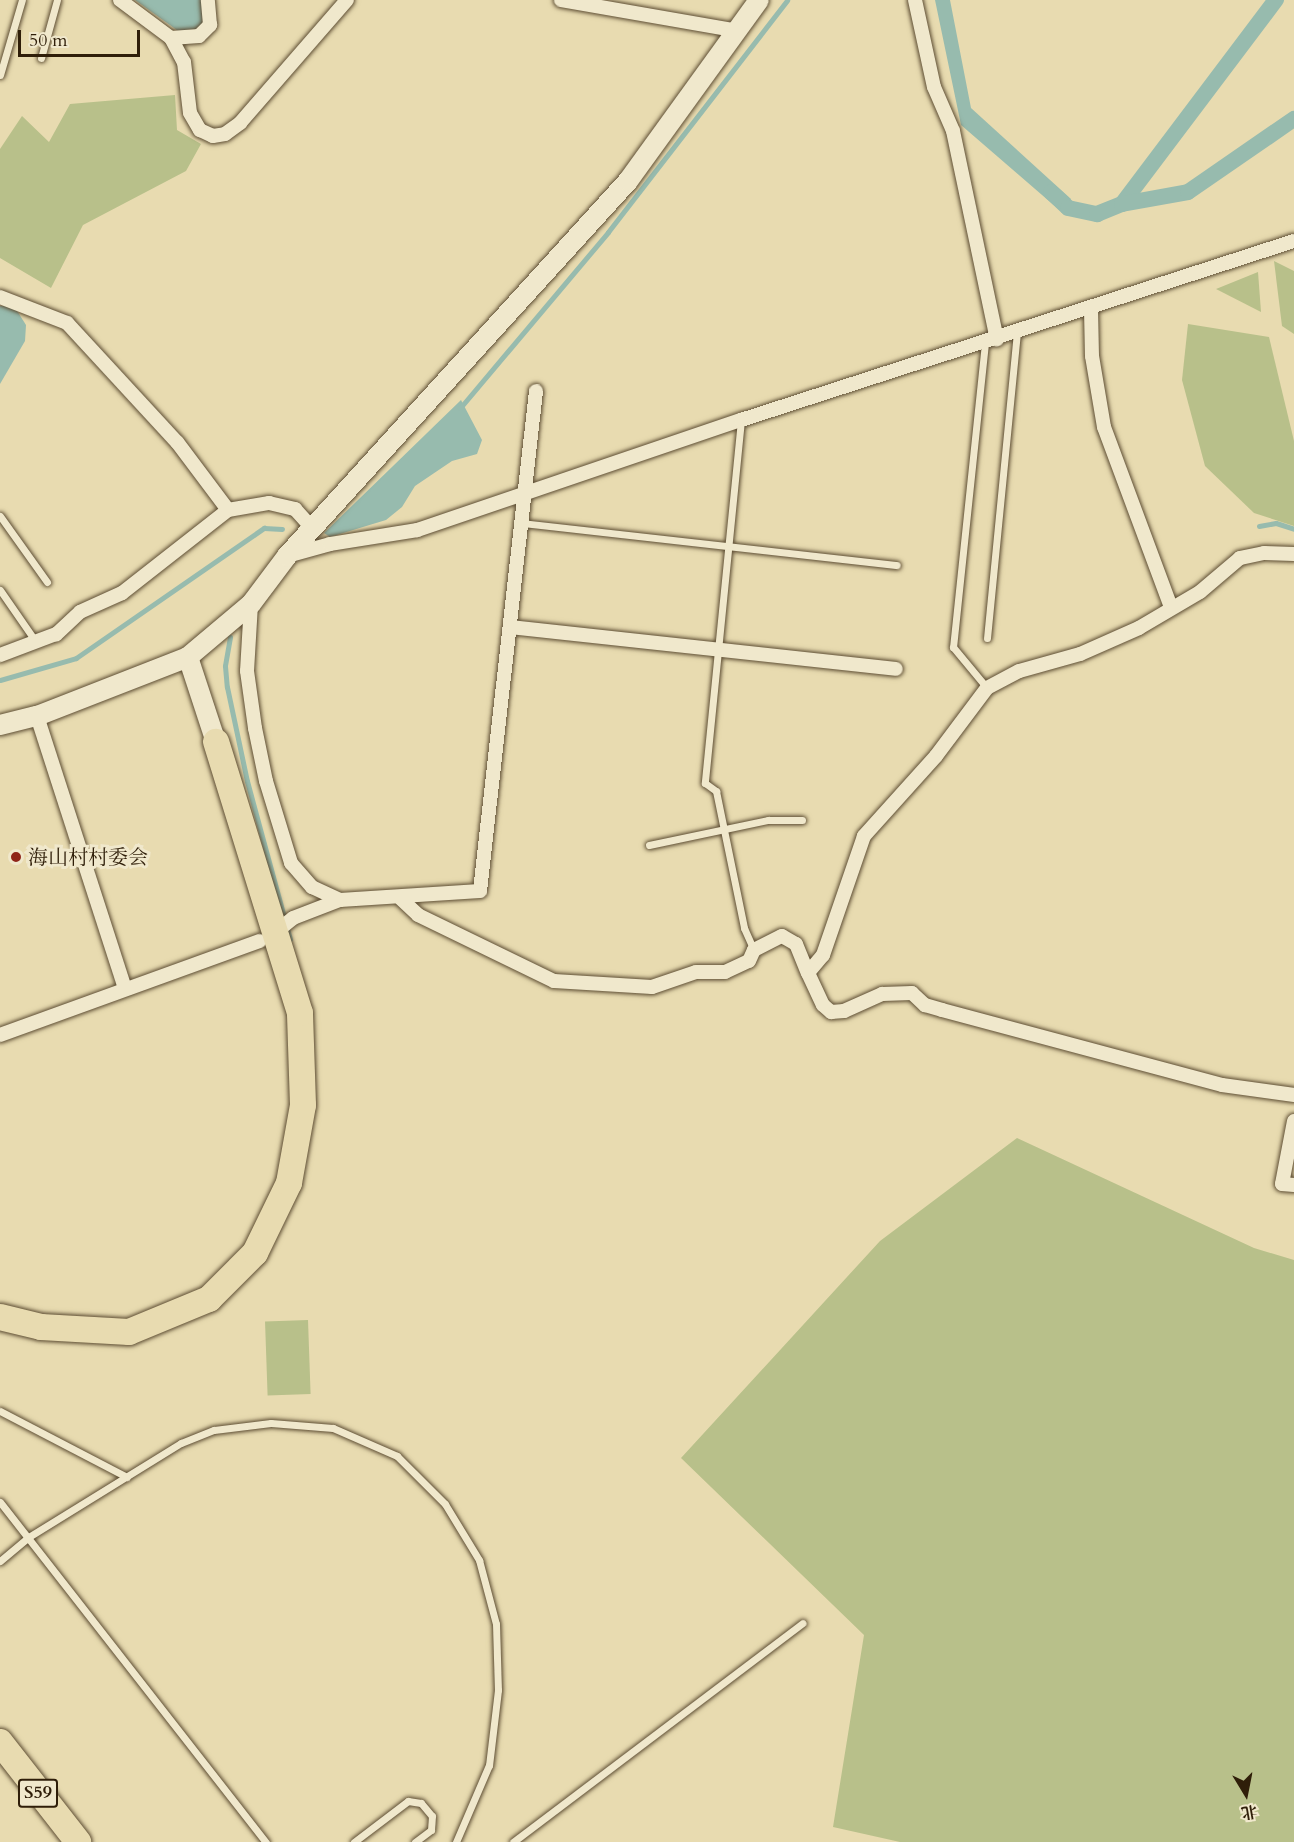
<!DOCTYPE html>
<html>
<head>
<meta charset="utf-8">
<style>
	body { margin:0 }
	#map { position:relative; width:1294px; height:1842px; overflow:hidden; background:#e8dbb0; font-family:Cardo,"Noto Serif SC",serif }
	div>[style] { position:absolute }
	.green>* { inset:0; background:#b8c08a; transform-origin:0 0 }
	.water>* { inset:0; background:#97bbae }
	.stream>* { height:5px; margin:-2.5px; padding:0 2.5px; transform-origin:2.5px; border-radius:2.5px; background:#97bbae }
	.canal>* { height:16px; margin:-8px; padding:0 8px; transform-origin:8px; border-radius:8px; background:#97bbae }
	.roads { filter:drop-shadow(0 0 2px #5d4d33) drop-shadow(0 0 2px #5d4d33) }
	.lane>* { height:7px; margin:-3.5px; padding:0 3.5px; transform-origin:3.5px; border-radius:3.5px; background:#f0e8cc }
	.street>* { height:14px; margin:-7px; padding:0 7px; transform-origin:7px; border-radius:7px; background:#f0e8cc }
	.secondary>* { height:20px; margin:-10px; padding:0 10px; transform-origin:10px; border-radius:10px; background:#f0e8cc }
	.highway>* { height:26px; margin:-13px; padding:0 13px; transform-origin:13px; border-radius:13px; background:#e8dbb0 }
	.dots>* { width:16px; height:16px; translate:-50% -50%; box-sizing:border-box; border:3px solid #f0e8cc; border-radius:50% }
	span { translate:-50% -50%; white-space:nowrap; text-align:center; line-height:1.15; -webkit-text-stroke:6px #f0e8cc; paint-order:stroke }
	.shield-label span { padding:2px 4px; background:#f0e8cc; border:2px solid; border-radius:4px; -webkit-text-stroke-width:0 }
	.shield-label { font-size:18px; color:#2f1e09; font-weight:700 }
	.poi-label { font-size:20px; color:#2f1e09 }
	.left { translate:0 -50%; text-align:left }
	.north { position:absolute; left:1216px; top:1764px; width:60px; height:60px; -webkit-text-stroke:4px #f0e8cc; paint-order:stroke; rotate:170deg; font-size:16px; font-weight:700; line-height:24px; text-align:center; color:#2f1e09 }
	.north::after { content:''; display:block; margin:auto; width:21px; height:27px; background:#2f1e09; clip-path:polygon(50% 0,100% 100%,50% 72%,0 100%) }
	.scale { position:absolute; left:18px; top:30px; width:122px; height:27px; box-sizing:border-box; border:3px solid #2f1e09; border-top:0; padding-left:8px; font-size:18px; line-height:21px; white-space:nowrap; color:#2f1e09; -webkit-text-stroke:4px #f0e8cc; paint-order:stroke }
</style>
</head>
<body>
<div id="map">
	<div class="green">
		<div style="clip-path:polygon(175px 95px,177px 130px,201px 144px,186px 171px,83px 225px,51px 288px,0 258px,0 149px,22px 116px,49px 142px,70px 104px)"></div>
		<div style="clip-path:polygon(1274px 261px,1294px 271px,1294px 334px,1282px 326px)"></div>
		<div style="clip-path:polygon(1258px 272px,1261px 312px,1216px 289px)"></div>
		<div style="clip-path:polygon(1188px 324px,1269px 337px,1294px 441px,1294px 526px,1254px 513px,1205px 466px,1182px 380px)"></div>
		<div style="clip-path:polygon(1017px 1138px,1254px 1248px,1294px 1260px,1294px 1842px,900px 1842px,833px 1827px,864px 1635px,681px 1458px,880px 1241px)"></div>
		<div style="left:308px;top:1320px;width:74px;height:43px;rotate:88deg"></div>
	</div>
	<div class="water">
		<div style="clip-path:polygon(135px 0,202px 0,205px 23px,201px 29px,181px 33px)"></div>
		<div style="clip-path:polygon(935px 0,950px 0,971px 108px,1071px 199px,1064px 214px,961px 125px)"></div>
		<div style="clip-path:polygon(0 306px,14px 306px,26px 325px,25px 341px,0 384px)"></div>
		<div style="clip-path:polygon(461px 400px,482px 440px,477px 454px,452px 461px,415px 486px,402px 507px,386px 520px,330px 537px,324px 533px)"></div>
	</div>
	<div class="stream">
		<div style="left:460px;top:408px;width:230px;rotate:-49.9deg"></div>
		<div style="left:608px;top:232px;width:293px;rotate:-52.3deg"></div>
		<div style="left:1259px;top:526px;width:17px;rotate:-10deg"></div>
		<div style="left:1276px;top:523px;width:19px;rotate:18deg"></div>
		<div style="left:230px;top:637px;width:29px;rotate:100deg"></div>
		<div style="left:225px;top:666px;width:21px;rotate:85deg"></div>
		<div style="left:227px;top:687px;width:96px;rotate:78deg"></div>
		<div style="left:247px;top:781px;width:164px;rotate:74.8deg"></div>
		<div style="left:0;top:680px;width:79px;rotate:-16.1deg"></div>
		<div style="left:76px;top:658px;width:229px;rotate:-34.7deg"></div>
		<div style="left:264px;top:528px;width:18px;rotate:3deg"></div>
	</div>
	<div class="canal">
		<div style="left:1051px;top:192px;width:23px;rotate:43deg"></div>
		<div style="left:1068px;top:208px;width:30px;rotate:12deg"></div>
		<div style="left:1097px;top:214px;width:27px;rotate:-22deg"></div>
		<div style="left:1122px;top:204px;width:256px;rotate:-53deg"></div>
		<div style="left:1122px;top:204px;width:67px;rotate:-10.3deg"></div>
		<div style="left:1188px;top:192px;width:129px;rotate:-34.6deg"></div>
	</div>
	<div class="roads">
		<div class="lane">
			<div style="left:41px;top:58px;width:60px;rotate:-74.6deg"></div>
			<div style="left:0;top:75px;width:78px;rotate:-73.7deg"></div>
			<div style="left:985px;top:343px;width:306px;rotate:96deg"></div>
			<div style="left:953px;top:647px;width:53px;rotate:50.3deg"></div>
			<div style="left:741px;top:420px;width:365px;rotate:95.7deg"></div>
			<div style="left:705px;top:783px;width:14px;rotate:36deg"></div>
			<div style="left:716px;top:791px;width:140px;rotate:78.4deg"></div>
			<div style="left:744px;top:928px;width:24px;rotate:66deg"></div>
			<div style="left:0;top:516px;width:81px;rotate:54.5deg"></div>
			<div style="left:522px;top:523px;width:377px;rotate:6.4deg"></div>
			<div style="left:0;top:590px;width:63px;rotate:55.3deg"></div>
			<div style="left:987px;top:638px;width:306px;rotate:-84.4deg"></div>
			<div style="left:649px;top:845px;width:122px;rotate:-11.9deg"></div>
			<div style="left:768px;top:820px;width:34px"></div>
			<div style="left:0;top:1411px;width:143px;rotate:27.5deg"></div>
			<div style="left:0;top:1502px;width:432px;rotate:52deg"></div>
			<div style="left:0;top:1561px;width:35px;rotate:-40deg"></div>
			<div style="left:27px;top:1538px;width:181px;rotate:-31.7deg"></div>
			<div style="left:181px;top:1443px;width:35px;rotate:-22deg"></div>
			<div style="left:214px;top:1430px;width:57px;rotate:-7deg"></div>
			<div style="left:271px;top:1423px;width:62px;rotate:4.6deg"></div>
			<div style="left:333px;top:1428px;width:70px;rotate:23.6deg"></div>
			<div style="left:397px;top:1456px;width:68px;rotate:45deg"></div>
			<div style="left:445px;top:1504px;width:66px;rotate:58.7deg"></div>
			<div style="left:479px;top:1560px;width:66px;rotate:75.1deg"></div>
			<div style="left:496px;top:1624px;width:66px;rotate:88.3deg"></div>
			<div style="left:498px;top:1690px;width:76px;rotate:96.8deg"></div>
			<div style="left:489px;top:1765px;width:84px;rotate:113.2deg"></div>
			<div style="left:354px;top:1842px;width:68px;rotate:-37.2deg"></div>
			<div style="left:408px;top:1801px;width:13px;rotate:9deg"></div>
			<div style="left:421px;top:1803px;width:17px;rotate:50deg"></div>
			<div style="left:432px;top:1816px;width:14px;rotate:94deg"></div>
			<div style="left:431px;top:1830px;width:20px;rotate:143deg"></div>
			<div style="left:513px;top:1842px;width:363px;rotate:-37.1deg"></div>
		</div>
		<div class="street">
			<div style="left:120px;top:0;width:64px;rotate:36.7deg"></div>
			<div style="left:171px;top:38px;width:27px;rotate:62deg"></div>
			<div style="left:184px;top:62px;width:51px;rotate:83.3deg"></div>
			<div style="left:190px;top:113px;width:20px;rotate:60deg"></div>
			<div style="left:200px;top:130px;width:14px;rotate:25deg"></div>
			<div style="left:213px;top:136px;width:12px;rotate:-9deg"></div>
			<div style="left:225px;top:134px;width:19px;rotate:-36deg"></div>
			<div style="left:240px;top:123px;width:163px;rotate:-49deg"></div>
			<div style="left:561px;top:0;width:180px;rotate:9.9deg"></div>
			<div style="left:915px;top:0;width:89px;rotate:77.7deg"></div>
			<div style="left:934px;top:87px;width:48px;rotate:66.6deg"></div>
			<div style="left:953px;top:131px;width:213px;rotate:78.1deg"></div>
			<div style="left:171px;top:38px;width:28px;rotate:-4deg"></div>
			<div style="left:199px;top:36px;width:16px;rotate:-45deg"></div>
			<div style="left:210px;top:25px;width:25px;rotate:-95deg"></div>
			<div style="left:0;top:297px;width:72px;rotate:21.2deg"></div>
			<div style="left:67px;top:323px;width:162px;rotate:47.3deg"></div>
			<div style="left:177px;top:442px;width:85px;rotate:53.1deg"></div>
			<div style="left:228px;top:510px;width:135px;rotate:141.9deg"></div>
			<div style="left:122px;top:593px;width:46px;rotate:155.7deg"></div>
			<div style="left:80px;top:612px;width:33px;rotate:137deg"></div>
			<div style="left:56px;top:634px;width:60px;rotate:159.4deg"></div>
			<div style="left:1091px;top:309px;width:47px;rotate:88.8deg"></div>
			<div style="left:1092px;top:356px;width:72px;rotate:80.4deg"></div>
			<div style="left:1104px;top:427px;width:192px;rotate:69.6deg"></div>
			<div style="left:228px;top:510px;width:42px;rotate:-9.7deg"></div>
			<div style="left:269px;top:503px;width:27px;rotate:13deg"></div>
			<div style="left:295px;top:509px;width:25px;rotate:48deg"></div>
			<div style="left:1294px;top:554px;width:30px;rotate:-178deg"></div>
			<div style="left:1264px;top:553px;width:25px;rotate:168deg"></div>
			<div style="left:1240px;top:558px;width:52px;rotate:139.6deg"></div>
			<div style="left:1200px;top:592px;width:71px;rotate:149.5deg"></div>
			<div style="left:1139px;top:628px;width:64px;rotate:156.2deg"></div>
			<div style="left:1080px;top:654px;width:63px;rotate:164.4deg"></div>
			<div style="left:1019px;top:671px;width:36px;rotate:152deg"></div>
			<div style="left:987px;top:688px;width:85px;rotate:126.9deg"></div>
			<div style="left:936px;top:756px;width:108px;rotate:132deg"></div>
			<div style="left:864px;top:836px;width:126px;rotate:109deg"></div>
			<div style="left:823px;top:955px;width:23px;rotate:130deg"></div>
			<div style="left:808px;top:973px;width:35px;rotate:65deg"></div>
			<div style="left:823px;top:1005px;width:11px;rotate:41deg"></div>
			<div style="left:831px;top:1012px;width:13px;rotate:-4deg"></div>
			<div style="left:844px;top:1011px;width:42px;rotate:-24.1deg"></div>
			<div style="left:882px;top:994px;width:30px;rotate:-2deg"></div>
			<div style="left:912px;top:993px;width:18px;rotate:43deg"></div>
			<div style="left:925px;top:1005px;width:18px;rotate:16deg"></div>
			<div style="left:942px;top:1010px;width:290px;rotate:15deg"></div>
			<div style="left:1222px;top:1085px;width:73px;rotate:7.9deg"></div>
			<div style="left:287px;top:556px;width:45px;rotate:-15.6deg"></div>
			<div style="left:330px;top:544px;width:88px;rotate:-9.1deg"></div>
			<div style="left:417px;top:530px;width:342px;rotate:-18.8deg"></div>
			<div style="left:741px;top:420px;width:581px;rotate:-17.94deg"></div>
			<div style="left:251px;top:604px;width:67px;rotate:93.4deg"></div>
			<div style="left:247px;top:671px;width:58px;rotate:82deg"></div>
			<div style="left:255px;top:728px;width:54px;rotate:78.3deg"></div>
			<div style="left:266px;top:781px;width:86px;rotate:73deg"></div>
			<div style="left:291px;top:863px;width:32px;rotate:49deg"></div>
			<div style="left:312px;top:887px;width:31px;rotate:25deg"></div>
			<div style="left:340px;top:900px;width:140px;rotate:-3.7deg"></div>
			<div style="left:480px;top:891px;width:503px;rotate:-83.61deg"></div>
			<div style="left:510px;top:627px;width:388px;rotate:6.2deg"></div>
			<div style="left:37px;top:716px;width:286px;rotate:72.1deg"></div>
			<div style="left:401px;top:899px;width:23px;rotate:43deg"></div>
			<div style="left:418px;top:915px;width:151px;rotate:25.9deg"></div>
			<div style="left:554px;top:981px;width:98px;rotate:3.5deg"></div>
			<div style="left:652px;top:987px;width:46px;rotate:-18.8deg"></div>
			<div style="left:696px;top:972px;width:29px"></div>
			<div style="left:725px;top:972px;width:26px;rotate:-25deg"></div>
			<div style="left:749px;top:961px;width:12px;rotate:-66deg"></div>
			<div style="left:754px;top:950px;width:31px;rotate:-27deg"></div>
			<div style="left:782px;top:936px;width:16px;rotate:30deg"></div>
			<div style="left:796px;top:944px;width:31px;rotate:68deg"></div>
			<div style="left:282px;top:927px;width:14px;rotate:-39deg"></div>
			<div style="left:293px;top:918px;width:50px;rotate:-21deg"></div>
			<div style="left:0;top:1035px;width:276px;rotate:-19.9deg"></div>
			<div style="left:1294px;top:1121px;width:64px;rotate:100.8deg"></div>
			<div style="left:1282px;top:1184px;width:12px;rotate:5deg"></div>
		</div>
		<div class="secondary">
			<div style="left:188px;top:657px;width:89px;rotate:71.8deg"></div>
			<div style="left:0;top:725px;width:38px;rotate:-14deg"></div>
			<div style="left:37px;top:716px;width:162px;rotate:-21.3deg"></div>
			<div style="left:188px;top:657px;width:82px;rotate:-40.1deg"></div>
			<div style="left:251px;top:604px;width:60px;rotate:-53.1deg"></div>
			<div style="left:287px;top:556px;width:507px;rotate:-47.72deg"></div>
			<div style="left:628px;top:181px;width:223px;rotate:-54.1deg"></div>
		</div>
		<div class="highway">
			<div style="left:0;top:1317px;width:42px;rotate:13.7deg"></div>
			<div style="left:41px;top:1327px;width:88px;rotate:3.3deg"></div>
			<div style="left:129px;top:1332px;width:87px;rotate:-22.4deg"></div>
			<div style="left:209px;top:1299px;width:65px;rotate:-45deg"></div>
			<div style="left:255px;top:1253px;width:78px;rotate:-64.1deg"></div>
			<div style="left:289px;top:1183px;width:79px;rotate:-79.8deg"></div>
			<div style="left:303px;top:1105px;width:92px;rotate:-91.9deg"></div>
			<div style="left:300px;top:1013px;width:284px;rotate:-107.2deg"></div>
			<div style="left:0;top:1742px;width:127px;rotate:52deg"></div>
		</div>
	</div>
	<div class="dots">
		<div style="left:16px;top:857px;background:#8f2418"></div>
	</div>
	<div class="shield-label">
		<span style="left:38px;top:1793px">S59</span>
	</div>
	<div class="poi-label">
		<span class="left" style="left:28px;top:857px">海山村村委会</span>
	</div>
	<div class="north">北</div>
	<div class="scale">50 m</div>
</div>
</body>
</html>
